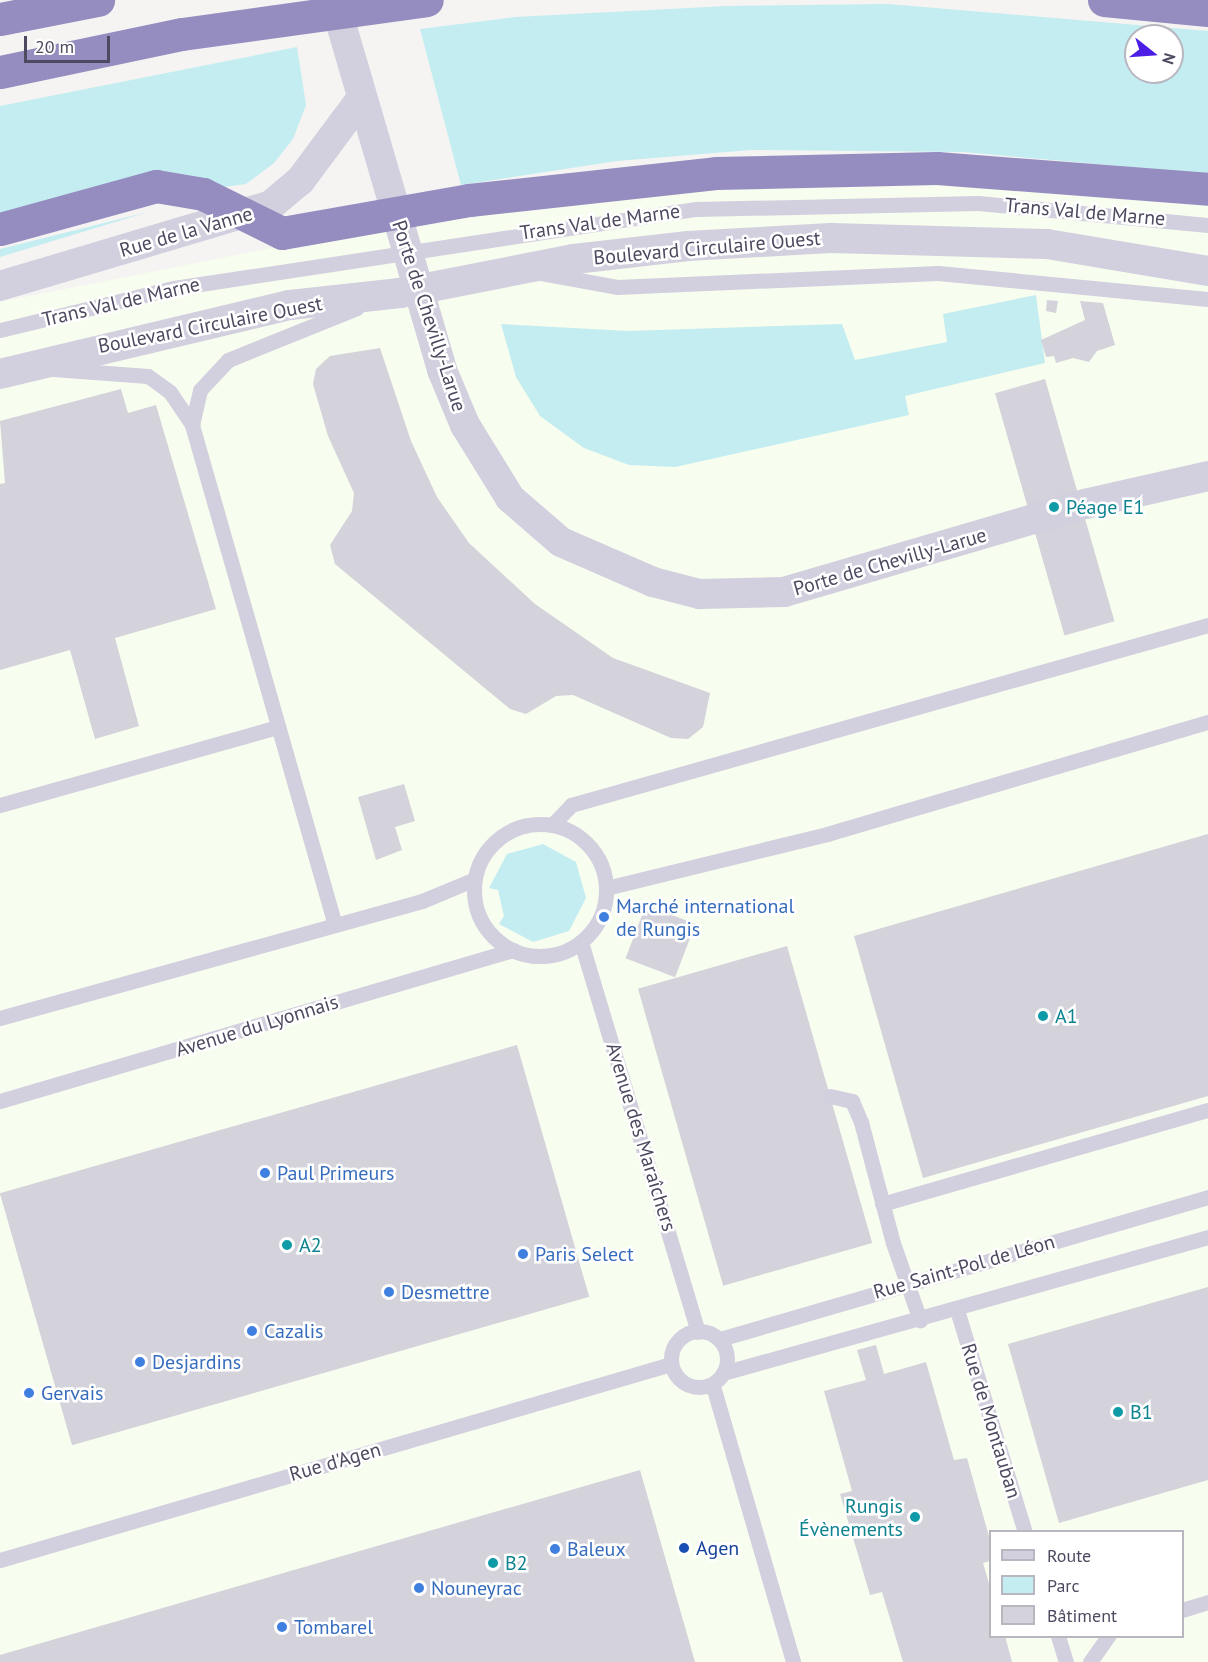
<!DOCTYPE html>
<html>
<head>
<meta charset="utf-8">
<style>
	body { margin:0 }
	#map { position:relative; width:1208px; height:1662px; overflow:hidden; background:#f5f4f3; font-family:"PT Sans",sans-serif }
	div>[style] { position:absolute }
	.commercial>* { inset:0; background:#f7fdef }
	.green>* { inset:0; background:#c3edf0 }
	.building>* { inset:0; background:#d4d2da; transform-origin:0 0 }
	.service>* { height:15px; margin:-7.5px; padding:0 7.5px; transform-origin:7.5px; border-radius:7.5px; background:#d2cfde }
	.service>.ring { margin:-7.5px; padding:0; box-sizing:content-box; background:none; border:15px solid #d2cfde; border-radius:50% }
	.minor>* { height:30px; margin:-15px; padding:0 15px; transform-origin:15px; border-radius:15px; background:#d2cfde }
	.motorway>* { height:33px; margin:-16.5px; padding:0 16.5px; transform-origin:16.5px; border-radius:16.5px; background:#958cc0 }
	.dots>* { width:16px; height:16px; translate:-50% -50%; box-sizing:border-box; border:3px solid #fff; border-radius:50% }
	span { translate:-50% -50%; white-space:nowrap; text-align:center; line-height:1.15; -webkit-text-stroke:5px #fff; paint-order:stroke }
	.street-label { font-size:20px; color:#4d4a60 }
	.culture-label { font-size:20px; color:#0d838f }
	.left { translate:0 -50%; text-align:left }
	.right { translate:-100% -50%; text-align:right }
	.shop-label { font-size:20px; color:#366cbe }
	.transit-label { font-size:20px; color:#164399 }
	.legend { position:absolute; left:989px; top:1530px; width:195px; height:108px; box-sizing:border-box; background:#fff; border:2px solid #b8b7bf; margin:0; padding:8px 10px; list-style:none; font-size:18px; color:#4d4a60 }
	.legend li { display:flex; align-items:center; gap:12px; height:30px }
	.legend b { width:30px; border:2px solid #b8b7bf }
	.north { position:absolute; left:1124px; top:24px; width:60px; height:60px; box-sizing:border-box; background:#fff; border:2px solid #b8b7bf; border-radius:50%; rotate:107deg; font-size:16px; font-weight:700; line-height:24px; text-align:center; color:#4d4a60 }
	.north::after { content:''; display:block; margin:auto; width:21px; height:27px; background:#4c1de4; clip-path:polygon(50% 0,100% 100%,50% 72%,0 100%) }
	.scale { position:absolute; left:24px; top:36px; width:86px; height:27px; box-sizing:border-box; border:3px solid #4d4a60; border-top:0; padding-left:8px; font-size:18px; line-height:21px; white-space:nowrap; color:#4d4a60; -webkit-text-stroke:4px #fff; paint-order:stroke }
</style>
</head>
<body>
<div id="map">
	<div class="commercial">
		<div style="clip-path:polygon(evenodd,867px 184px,966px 185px,1208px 205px,1208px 1662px,0 1662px,0 302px,286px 245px,485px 215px,721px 189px,867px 184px,990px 1532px,1182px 1532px,1182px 1636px,990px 1636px,990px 1532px)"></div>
	</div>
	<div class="green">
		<div style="clip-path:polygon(evenodd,888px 4px,1208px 31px,1208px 174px,963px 152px,751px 150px,617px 161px,461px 185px,420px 29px,515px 17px,727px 6px,888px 4px,1136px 36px,1172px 36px,1172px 72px,1136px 72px,1136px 36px)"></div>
		<div style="clip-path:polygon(297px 47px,306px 105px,293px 139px,274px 163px,246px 184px,0 216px,0 106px)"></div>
		<div style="clip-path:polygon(148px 212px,0 257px,0 249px)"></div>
		<div style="clip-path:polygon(1036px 295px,1045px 363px,905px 396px,909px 415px,675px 467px,629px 465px,584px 448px,540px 416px,516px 377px,501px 324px,628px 331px,842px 324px,855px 360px,947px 342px,943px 314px)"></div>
		<div style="clip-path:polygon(543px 844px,576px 862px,586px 898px,569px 931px,533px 942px,499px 924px,504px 916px,498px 890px,489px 888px,507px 854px)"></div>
	</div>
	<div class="building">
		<div style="clip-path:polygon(1047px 300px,1058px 301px,1056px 313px,1046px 311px)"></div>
		<div style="clip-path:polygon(1080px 301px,1103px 303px,1115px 345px,1097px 351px,1089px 362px,1073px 358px,1056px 363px,1054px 356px,1046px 357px,1041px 340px,1085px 320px)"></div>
		<div style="clip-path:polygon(380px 348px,411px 441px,437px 497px,469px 543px,535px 604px,613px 658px,710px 693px,703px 727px,688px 739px,671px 738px,573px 695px,556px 696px,526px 714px,510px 709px,335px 564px,330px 545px,352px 511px,354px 493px,328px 436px,313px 384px,316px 369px,330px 356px)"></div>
		<div style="left:1045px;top:379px;width:252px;height:52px;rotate:74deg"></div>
		<div style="clip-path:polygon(121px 389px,128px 413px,156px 405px,216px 609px,115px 638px,139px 726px,95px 739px,70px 650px,0 670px,0 484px,5px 483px,0 421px)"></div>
		<div style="clip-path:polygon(404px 784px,415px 821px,395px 827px,402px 850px,376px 860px,358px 797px)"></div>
		<div style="clip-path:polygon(1208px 834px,1208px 1096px,923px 1178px,854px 936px)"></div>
		<div style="left:646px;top:905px;width:53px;height:57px;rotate:21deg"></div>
		<div style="left:787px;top:946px;width:309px;height:155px;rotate:74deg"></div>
		<div style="left:517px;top:1045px;width:262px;height:538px;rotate:74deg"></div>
		<div style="clip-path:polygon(1208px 1287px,1208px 1480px,1059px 1523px,1008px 1344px)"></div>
		<div style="clip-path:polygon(876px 1345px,884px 1374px,926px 1362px,954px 1460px,967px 1458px,990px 1540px,990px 1561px,983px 1563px,990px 1587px,990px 1636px,1005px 1636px,1012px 1662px,903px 1662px,882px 1592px,870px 1595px,840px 1494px,852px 1491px,824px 1391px,866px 1380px,857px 1350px)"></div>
		<div style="clip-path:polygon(640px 1470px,695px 1662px,0 1662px,0 1655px)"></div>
	</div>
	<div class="service">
		<div style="left:541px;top:273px;width:77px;rotate:10.4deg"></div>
		<div style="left:617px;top:287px;width:321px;rotate:-2.5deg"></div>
		<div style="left:938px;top:273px;width:271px;rotate:5.5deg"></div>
		<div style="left:0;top:330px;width:179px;rotate:-13.6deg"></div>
		<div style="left:174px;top:288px;width:528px;rotate:-8.61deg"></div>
		<div style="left:696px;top:209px;width:282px;rotate:-1.2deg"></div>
		<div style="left:978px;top:203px;width:231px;rotate:5.5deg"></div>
		<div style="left:53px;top:369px;width:95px;rotate:4.2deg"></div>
		<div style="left:148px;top:376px;width:27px;rotate:36deg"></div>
		<div style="left:170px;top:392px;width:40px;rotate:56deg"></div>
		<div style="left:192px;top:425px;width:520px;rotate:74.04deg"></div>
		<div style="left:192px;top:425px;width:36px;rotate:-77deg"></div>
		<div style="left:200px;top:390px;width:41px;rotate:-47deg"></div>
		<div style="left:228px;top:360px;width:139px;rotate:-22deg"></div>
		<div style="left:0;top:805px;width:289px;rotate:-15.7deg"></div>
		<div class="ring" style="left:474px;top:824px;width:117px;height:117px"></div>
		<div style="left:552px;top:825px;width:28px;rotate:-46deg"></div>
		<div style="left:571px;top:805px;width:662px;rotate:-15.78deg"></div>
		<div style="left:606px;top:888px;width:228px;rotate:-13.7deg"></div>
		<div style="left:827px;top:834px;width:397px;rotate:-16.4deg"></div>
		<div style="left:581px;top:942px;width:407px;rotate:73.3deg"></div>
		<div style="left:0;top:1018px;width:438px;rotate:-15.5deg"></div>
		<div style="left:422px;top:901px;width:57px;rotate:-22.5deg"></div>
		<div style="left:830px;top:1096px;width:23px;rotate:13deg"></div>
		<div style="left:852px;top:1101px;width:23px;rotate:67deg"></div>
		<div style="left:861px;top:1122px;width:125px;rotate:75.2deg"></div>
		<div style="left:893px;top:1243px;width:82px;rotate:70.7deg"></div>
		<div style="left:0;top:1101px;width:535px;rotate:-16.4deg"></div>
		<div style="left:882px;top:1204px;width:339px;rotate:-16.1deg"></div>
		<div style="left:957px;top:1310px;width:232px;rotate:73deg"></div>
		<div class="ring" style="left:671px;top:1331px;width:41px;height:41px"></div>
		<div style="left:720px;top:1339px;width:508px;rotate:-16.22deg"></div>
		<div style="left:723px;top:1373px;width:504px;rotate:-15.66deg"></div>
		<div style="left:713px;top:1386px;width:287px;rotate:73.8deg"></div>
		<div style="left:0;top:1560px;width:699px;rotate:-16.28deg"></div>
		<div style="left:1182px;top:1610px;width:27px;rotate:-17deg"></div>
		<div style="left:1058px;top:1636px;width:27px;rotate:73deg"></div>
		<div style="left:1090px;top:1662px;width:32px;rotate:-55deg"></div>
	</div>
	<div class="minor">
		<div style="left:334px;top:0;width:385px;rotate:73.7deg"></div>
		<div style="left:442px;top:370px;width:60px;rotate:67.3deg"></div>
		<div style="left:465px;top:425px;width:86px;rotate:58.3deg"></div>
		<div style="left:510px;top:498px;width:67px;rotate:40.8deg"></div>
		<div style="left:561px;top:542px;width:100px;rotate:23.5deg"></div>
		<div style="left:653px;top:582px;width:48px;rotate:14.6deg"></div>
		<div style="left:699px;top:594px;width:85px;rotate:-1.3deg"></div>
		<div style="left:784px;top:592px;width:314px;rotate:-16.3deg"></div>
		<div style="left:1085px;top:504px;width:126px;rotate:-12.8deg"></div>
		<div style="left:0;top:286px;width:283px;rotate:-16.6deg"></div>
		<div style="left:271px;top:205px;width:38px;rotate:-40deg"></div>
		<div style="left:300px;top:181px;width:102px;rotate:-53.4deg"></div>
		<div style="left:0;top:374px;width:298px;rotate:-13.4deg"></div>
		<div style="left:290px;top:305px;width:111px;rotate:-6.2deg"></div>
		<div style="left:400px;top:293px;width:177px;rotate:-11.1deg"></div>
		<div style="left:574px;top:259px;width:115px;rotate:-6.5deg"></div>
		<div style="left:688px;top:246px;width:143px;rotate:-3.2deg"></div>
		<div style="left:831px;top:238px;width:216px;rotate:1.6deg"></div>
		<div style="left:1047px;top:244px;width:163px;rotate:9.5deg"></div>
	</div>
	<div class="motorway">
		<div style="left:1104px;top:0;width:104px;rotate:5.5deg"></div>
		<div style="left:0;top:19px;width:100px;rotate:-11deg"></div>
		<div style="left:0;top:72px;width:186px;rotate:-11.8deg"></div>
		<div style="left:182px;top:34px;width:247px;rotate:-7.9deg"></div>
		<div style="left:0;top:229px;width:162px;rotate:-15.4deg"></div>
		<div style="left:156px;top:186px;width:48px;rotate:9.7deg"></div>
		<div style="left:203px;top:194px;width:88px;rotate:26.3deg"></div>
		<div style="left:282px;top:233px;width:190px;rotate:-10deg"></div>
		<div style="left:469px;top:200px;width:248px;rotate:-6.2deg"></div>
		<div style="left:716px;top:173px;width:221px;rotate:-1.3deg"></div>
		<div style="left:937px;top:168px;width:272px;rotate:4.4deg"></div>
	</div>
	<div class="dots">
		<div style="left:1054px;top:507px;background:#0f9aa8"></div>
		<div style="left:604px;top:917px;background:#3f7fe0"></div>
		<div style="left:1043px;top:1016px;background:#0f9aa8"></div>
		<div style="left:265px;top:1173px;background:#3f7fe0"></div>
		<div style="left:287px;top:1245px;background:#0f9aa8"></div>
		<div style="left:523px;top:1254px;background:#3f7fe0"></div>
		<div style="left:389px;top:1292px;background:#3f7fe0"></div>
		<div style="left:252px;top:1331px;background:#3f7fe0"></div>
		<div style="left:140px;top:1362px;background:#3f7fe0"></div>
		<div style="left:29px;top:1393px;background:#3f7fe0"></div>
		<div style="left:1118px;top:1412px;background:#0f9aa8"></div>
		<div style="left:915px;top:1517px;background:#0f9aa8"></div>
		<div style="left:684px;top:1548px;background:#1a4fb4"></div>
		<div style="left:555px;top:1549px;background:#3f7fe0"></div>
		<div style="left:493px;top:1563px;background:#0f9aa8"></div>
		<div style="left:419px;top:1588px;background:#3f7fe0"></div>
		<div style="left:282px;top:1627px;background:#3f7fe0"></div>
	</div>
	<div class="street-label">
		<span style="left:1085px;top:212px;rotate:5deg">Trans Val de Marne</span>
		<span style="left:600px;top:222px;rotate:-8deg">Trans Val de Marne</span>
		<span style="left:186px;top:232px;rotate:-16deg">Rue de la Vanne</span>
		<span style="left:707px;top:248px;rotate:-5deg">Boulevard Circulaire Ouest</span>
		<span style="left:121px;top:302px;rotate:-13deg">Trans Val de Marne</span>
		<span style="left:429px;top:316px;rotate:72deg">Porte de Chevilly-Larue</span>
		<span style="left:210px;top:325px;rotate:-11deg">Boulevard Circulaire Ouest</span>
		<span style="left:890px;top:562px;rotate:-16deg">Porte de Chevilly-Larue</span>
		<span style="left:257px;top:1026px;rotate:-17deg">Avenue du Lyonnais</span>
		<span style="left:641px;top:1137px;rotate:73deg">Avenue des Maraîchers</span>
		<span style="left:964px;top:1267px;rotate:-16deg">Rue Saint-Pol de Léon</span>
		<span style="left:991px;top:1421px;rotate:73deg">Rue de Montauban</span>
		<span style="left:335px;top:1462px;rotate:-16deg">Rue d'Agen</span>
	</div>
	<div class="culture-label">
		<span class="left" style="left:1066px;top:507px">Péage E1</span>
		<span class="left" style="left:1055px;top:1016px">A1</span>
		<span class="left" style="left:299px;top:1245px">A2</span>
		<span class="left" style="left:1130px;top:1412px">B1</span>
		<span class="right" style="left:903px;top:1518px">Rungis<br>Évènements</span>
		<span class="left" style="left:505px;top:1563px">B2</span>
	</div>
	<div class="shop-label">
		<span class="left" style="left:616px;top:918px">Marché international<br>de Rungis</span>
		<span class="left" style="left:277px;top:1173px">Paul Primeurs</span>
		<span class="left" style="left:535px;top:1254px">Paris Select</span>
		<span class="left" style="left:401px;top:1292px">Desmettre</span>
		<span class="left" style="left:264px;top:1331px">Cazalis</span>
		<span class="left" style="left:152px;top:1362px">Desjardins</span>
		<span class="left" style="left:41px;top:1393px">Gervais</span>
		<span class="left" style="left:567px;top:1549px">Baleux</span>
		<span class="left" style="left:431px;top:1588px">Nouneyrac</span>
		<span class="left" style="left:294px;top:1627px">Tombarel</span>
	</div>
	<div class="transit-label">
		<span class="left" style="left:696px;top:1548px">Agen</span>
	</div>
	<ul class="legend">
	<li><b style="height:8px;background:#d2cfde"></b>Route</li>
	<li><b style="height:16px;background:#c3edf0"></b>Parc</li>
	<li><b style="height:16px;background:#d4d2da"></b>Bâtiment</li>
	</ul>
	<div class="north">N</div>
	<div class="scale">20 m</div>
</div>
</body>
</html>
